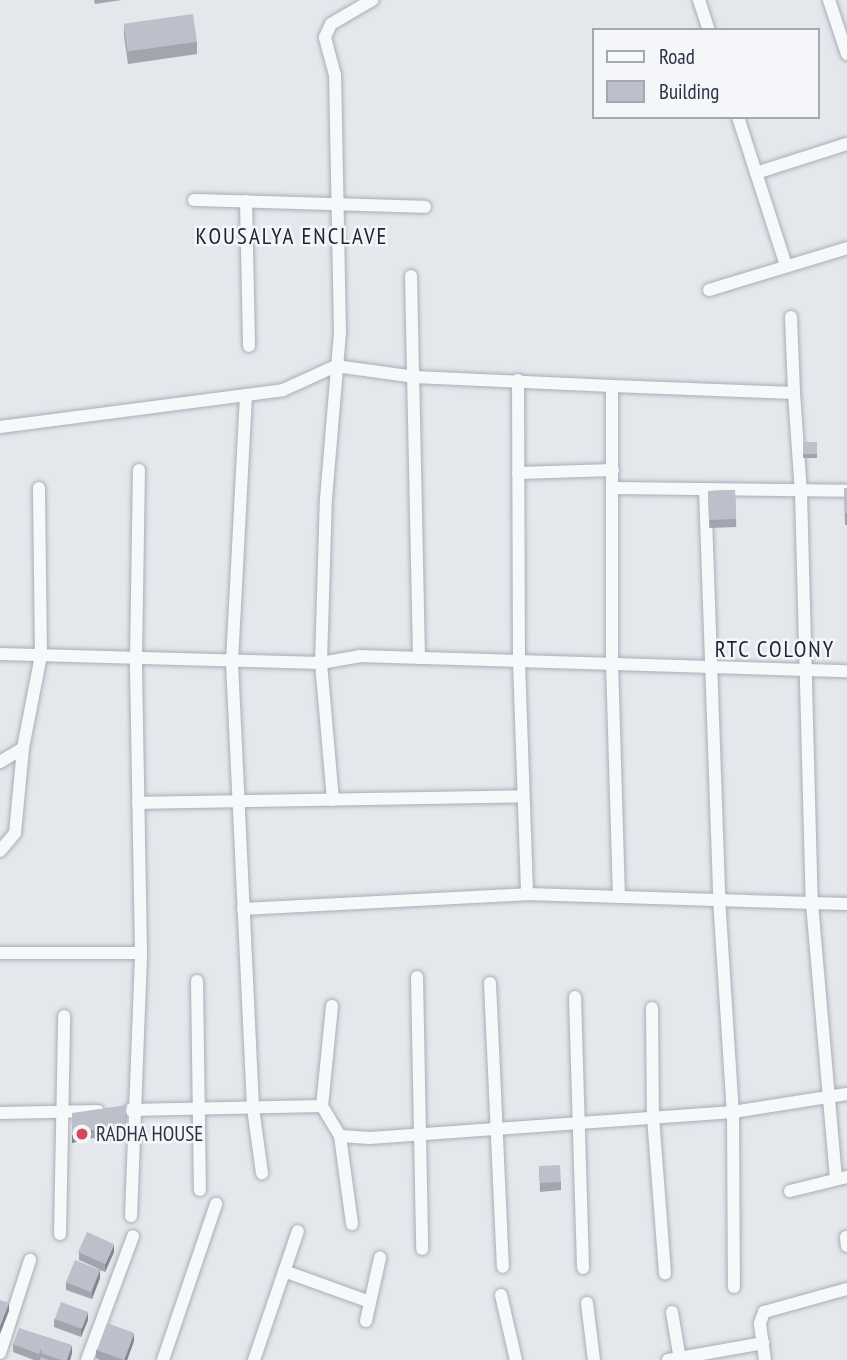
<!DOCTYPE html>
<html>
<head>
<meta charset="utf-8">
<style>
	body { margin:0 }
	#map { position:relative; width:847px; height:1360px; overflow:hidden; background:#e4e7ec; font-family:"PT Sans Narrow",sans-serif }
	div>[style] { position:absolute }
	.roads { filter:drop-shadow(0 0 2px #a9aeb7) drop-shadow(0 0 2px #a9aeb7) }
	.street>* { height:12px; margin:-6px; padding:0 6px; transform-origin:6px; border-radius:6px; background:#f7f8fa }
	.wall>* { inset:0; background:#a1a5ae; transform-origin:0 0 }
	.shaded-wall>* { inset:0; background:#83868d }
	.building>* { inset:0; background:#bbc0ca; transform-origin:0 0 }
	.dots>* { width:19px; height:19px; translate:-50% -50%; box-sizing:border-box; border:4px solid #f4f6f9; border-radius:50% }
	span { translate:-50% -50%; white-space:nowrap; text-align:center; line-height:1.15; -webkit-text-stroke:5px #f4f6f9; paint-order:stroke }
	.poi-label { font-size:21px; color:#2b3445 }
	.left { translate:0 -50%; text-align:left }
	.neighbourhood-label { font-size:23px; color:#1d2536; letter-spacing:2px }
	.legend { position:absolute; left:592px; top:28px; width:228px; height:91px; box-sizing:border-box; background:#f4f6f9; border:2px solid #a4a8b1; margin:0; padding:9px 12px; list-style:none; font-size:21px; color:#2b3445 }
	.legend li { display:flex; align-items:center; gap:14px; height:35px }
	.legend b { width:35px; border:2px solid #a4a8b1 }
</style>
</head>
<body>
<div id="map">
	<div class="roads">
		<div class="street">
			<div style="left:699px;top:0;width:32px;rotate:72deg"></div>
			<div style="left:829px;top:0;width:57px;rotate:71.6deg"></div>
			<div style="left:738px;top:117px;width:157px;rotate:72.1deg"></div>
			<div style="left:756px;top:173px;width:96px;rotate:-17.7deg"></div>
			<div style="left:194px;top:200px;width:231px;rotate:1.7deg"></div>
			<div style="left:246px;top:201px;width:145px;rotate:88.8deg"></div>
			<div style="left:411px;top:276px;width:382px;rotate:88.8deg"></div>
			<div style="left:709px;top:290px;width:144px;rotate:-16.9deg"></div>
			<div style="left:791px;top:317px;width:76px;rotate:87.7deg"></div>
			<div style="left:518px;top:380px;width:282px;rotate:89.8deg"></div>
			<div style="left:519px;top:662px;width:232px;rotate:88deg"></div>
			<div style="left:612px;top:386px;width:182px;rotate:2.2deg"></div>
			<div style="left:794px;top:393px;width:99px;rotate:86deg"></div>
			<div style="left:801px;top:492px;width:412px;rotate:88.5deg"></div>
			<div style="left:812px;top:904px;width:275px;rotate:85deg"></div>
			<div style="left:246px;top:395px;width:267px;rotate:93deg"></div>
			<div style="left:232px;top:662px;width:446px;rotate:87.3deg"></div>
			<div style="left:253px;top:1108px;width:66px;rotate:82.1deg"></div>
			<div style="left:0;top:427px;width:285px;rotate:-7.4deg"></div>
			<div style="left:283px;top:390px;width:58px;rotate:-24.4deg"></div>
			<div style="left:336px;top:366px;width:80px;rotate:7.9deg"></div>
			<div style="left:415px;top:377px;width:197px;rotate:2.6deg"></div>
			<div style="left:612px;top:386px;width:276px;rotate:90deg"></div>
			<div style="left:612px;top:662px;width:234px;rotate:88.3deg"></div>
			<div style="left:518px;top:473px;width:95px;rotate:-1.8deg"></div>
			<div style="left:613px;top:488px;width:234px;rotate:0.7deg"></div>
			<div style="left:705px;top:489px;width:409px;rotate:88deg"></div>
			<div style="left:719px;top:898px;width:214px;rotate:86.3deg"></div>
			<div style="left:733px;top:1112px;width:175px;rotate:89.7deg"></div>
			<div style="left:0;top:654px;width:321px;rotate:1.6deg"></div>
			<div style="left:321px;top:663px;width:39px;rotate:-10deg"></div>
			<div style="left:359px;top:656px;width:488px;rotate:1.8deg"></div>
			<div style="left:0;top:762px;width:27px;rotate:-31deg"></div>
			<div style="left:333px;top:800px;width:138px;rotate:-95deg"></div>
			<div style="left:321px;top:663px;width:164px;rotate:-88.3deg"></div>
			<div style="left:326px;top:499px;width:168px;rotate:-85.2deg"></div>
			<div style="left:340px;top:332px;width:257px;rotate:-91.1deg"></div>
			<div style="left:335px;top:75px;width:39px;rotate:-105deg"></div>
			<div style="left:325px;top:37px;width:14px;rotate:-65deg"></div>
			<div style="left:331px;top:24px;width:48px;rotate:-30.3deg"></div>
			<div style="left:138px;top:803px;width:384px;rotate:-1deg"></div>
			<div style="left:0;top:851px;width:23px;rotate:-50deg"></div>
			<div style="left:15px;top:833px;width:85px;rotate:-84.6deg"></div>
			<div style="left:23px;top:748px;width:95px;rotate:-79deg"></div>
			<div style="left:41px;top:655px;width:167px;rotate:-90.7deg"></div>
			<div style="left:243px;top:909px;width:284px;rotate:-3deg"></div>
			<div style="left:527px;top:894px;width:320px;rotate:1.8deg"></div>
			<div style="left:0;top:953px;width:141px"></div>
			<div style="left:417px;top:977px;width:272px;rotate:88.9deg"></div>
			<div style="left:197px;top:981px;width:209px;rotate:89.2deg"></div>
			<div style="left:490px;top:983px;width:284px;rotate:87.4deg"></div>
			<div style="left:575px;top:997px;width:271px;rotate:88.3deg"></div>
			<div style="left:332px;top:1006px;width:100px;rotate:95.7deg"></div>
			<div style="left:322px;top:1106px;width:35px;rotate:59deg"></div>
			<div style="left:340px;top:1136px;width:30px;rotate:4deg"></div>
			<div style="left:370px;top:1138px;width:364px;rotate:-4.1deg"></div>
			<div style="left:733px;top:1112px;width:115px;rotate:-9deg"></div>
			<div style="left:652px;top:1008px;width:109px;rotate:89.5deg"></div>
			<div style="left:653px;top:1117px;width:157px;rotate:85.6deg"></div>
			<div style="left:130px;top:1110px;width:192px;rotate:-1.2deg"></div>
			<div style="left:0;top:1113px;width:98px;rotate:-1.2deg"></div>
			<div style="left:340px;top:1136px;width:89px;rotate:82.2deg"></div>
			<div style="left:790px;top:1191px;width:59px;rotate:-13.8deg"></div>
			<div style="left:131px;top:1216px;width:263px;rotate:-87.8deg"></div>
			<div style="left:141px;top:953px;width:295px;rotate:-91deg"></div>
			<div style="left:136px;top:658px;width:188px;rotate:-89.1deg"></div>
			<div style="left:60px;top:1234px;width:218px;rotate:-88.9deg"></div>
			<div style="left:846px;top:1237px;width:9px;rotate:84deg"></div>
			<div style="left:284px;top:1271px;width:91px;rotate:19.8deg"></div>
			<div style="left:501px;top:1295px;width:67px;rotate:77deg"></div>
			<div style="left:587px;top:1303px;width:57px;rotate:83deg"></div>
			<div style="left:672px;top:1312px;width:49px;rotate:80.5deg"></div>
			<div style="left:366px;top:1321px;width:65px;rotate:-77.5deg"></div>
			<div style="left:0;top:1353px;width:98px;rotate:-72.1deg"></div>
			<div style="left:87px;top:1360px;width:132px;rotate:-69.6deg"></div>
			<div style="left:163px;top:1360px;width:165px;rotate:-71.2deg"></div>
			<div style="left:254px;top:1360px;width:136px;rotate:-71.2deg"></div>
			<div style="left:668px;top:1360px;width:97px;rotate:-10.1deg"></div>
			<div style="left:765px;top:1360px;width:37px;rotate:-98deg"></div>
			<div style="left:760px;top:1323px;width:12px;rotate:-70deg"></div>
			<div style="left:764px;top:1312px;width:86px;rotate:-15.5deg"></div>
		</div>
	</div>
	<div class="wall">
		<div style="clip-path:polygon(94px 0,122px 0,95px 4px)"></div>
		<div style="clip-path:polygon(124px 24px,197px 42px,197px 54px,128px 64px,124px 36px)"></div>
		<div style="left:817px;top:442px;width:16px;height:14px;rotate:90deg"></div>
		<div style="clip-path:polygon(844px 488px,847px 488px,847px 525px,845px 525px)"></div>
		<div style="left:735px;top:490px;width:37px;height:27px;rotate:88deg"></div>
		<div style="clip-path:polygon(72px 1113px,127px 1113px,124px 1142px,92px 1138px,72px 1143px)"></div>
		<div style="clip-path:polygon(539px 1167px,561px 1182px,561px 1190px,540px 1192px)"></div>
		<div style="clip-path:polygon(79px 1252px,114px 1252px,105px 1272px,100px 1270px,100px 1278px,92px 1299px,66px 1290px,66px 1282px,99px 1269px,79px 1260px)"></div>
		<div style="clip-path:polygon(54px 1319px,88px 1320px,81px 1337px,54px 1327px)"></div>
		<div style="clip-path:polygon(134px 1341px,127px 1360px,100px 1360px,96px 1358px,96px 1350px)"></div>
		<div style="clip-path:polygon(13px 1344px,72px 1353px,70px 1360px,34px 1360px,13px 1352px)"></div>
	</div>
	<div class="shaded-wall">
		<div style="clip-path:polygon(92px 1130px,92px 1138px,72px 1143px,72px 1135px)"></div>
		<div style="clip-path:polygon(114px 1244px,114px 1252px,105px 1272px,105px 1264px)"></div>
		<div style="clip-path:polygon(100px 1270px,100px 1278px,92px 1299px,92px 1291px)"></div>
		<div style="clip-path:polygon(9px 1303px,9px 1311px,0 1334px,0 1326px)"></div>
		<div style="clip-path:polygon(88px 1312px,88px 1320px,81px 1337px,81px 1329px)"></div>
		<div style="clip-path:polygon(134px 1333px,134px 1341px,127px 1360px,123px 1360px)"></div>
		<div style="clip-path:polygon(72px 1345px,72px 1353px,70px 1360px,67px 1360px)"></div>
	</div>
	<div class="building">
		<div style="left:193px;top:14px;width:28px;height:70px;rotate:82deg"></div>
		<div style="left:817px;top:442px;width:12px;height:14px;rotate:90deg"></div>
		<div style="clip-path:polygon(844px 488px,847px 488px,847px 513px,845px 513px)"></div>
		<div style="left:735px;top:490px;width:29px;height:27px;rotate:88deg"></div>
		<div style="clip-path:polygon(127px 1105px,124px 1134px,92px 1130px,72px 1135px,72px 1113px)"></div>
		<div style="left:560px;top:1165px;width:17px;height:21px;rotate:87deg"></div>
		<div style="left:87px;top:1232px;width:30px;height:22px;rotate:24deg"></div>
		<div style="left:75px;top:1260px;width:27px;height:24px;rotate:22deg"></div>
		<div style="clip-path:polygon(0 1300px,9px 1303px,0 1326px)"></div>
		<div style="left:61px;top:1302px;width:29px;height:18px;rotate:20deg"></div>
		<div style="left:107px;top:1323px;width:29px;height:29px;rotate:20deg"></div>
		<div style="clip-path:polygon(19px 1328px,72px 1345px,67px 1360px,61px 1360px,41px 1353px,43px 1345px,39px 1354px,13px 1344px)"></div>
		<div style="clip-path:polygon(41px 1357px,49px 1360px,40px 1360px)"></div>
	</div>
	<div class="dots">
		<div style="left:82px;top:1134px;background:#d1495b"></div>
	</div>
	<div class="poi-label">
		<span class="left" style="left:96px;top:1134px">RADHA HOUSE</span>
	</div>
	<div class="neighbourhood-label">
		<span style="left:292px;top:236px">KOUSALYA ENCLAVE</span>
		<span style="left:775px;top:649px">RTC COLONY</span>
	</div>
	<ul class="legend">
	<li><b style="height:9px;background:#f7f8fa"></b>Road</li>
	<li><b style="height:19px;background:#bbc0ca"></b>Building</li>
	</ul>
</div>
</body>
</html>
